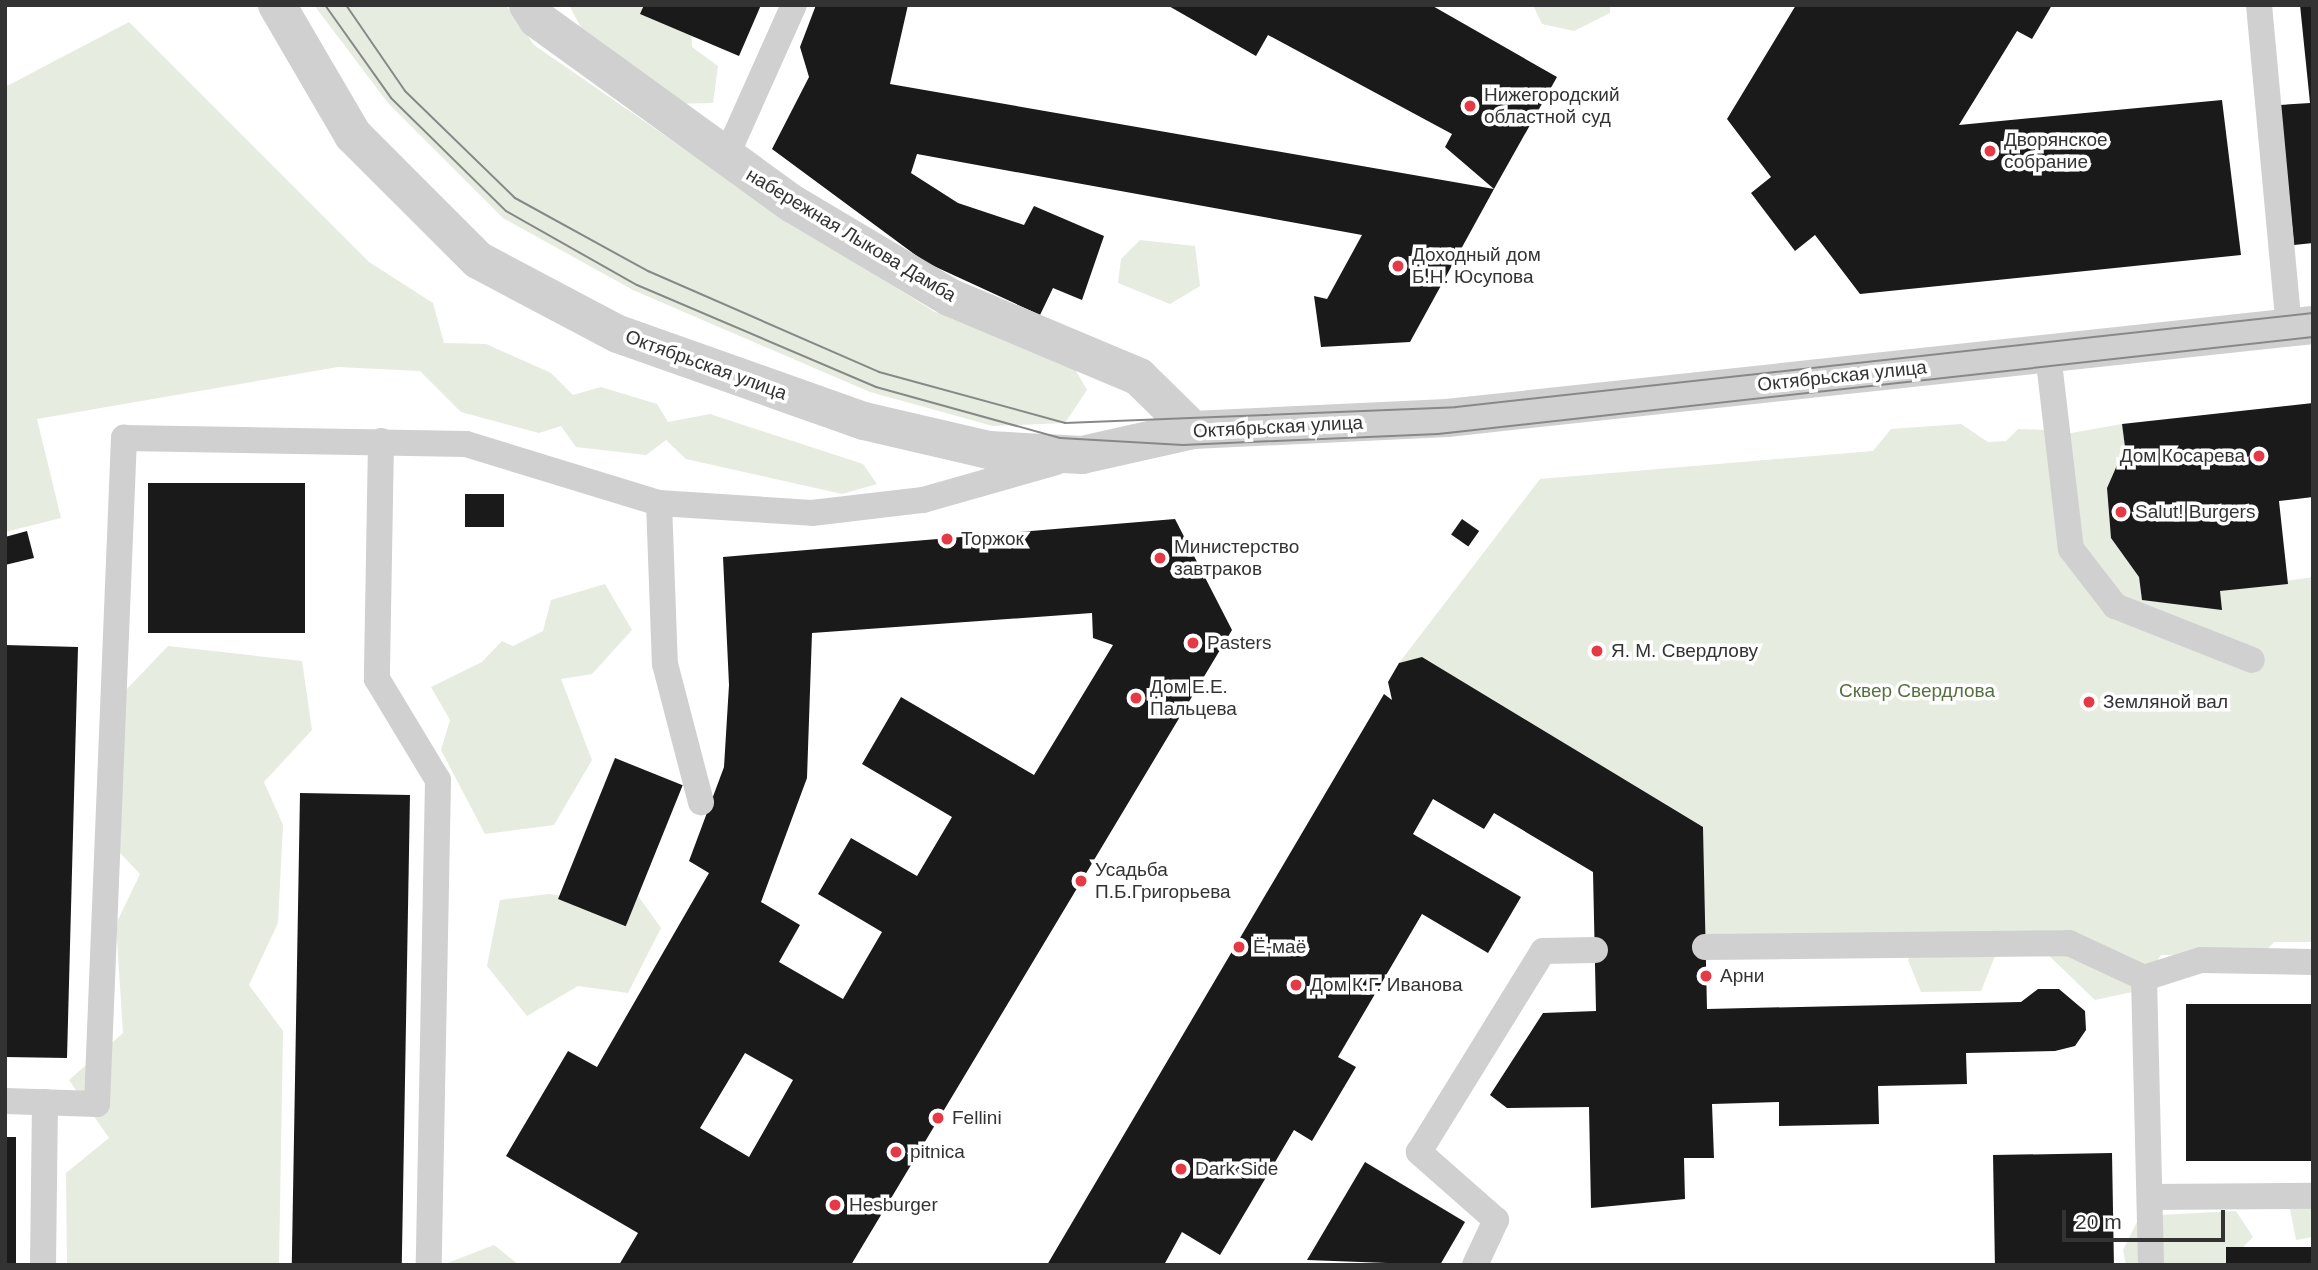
<!DOCTYPE html>
<html>
<head>
<meta charset="utf-8">
<style>
	body { margin:0 }
	#map { position:relative; width:2318px; height:1270px; overflow:hidden; background:#fff; font-family:Helvetica,sans-serif }
	div>[style] { position:absolute }
	.green>* { inset:0; background:#e6ecdf }
	.building>* { inset:0; background:#1a1a1a; transform-origin:0 0 }
	.service>* { height:26px; margin:-13px; padding:0 13px; transform-origin:13px; border-radius:13px; background:#d0d0d0 }
	.minor>* { height:38px; margin:-19px; padding:0 19px; transform-origin:19px; border-radius:19px; background:#d0d0d0 }
	.tram>* { height:2px; margin:-1px; padding:0 1px; transform-origin:1px; border-radius:1px; background:#888 }
	.dots>* { width:19px; height:19px; translate:-50% -50%; box-sizing:border-box; border:4px solid #fff; border-radius:50% }
	span { translate:-50% -50%; white-space:nowrap; text-align:center; line-height:1.15; -webkit-text-stroke:7px #fff; paint-order:stroke }
	.poi-label { font-size:19px; color:#333 }
	.left { translate:0 -50%; text-align:left }
	.right { translate:-100% -50%; text-align:right }
	.street-label { font-size:19px; color:#333 }
	.park-label { font-size:19px; color:#56703f }
	.frame { position:absolute; inset:0; border:7px solid #333; pointer-events:none }
	.scale { position:absolute; left:2062px; top:1210px; width:163px; height:32px; box-sizing:border-box; border:4px solid #333; border-top:0; padding-left:9px; font-size:21px; line-height:24px; white-space:nowrap; color:#333; -webkit-text-stroke:5px #fff; paint-order:stroke }
</style>
</head>
<body>
<div id="map">
	<div class="green">
		<div style="clip-path:polygon(314px 5px,506px 5px,534px 45px,783px 217px,935px 312px,1069px 359px,1087px 390px,1065px 423px,993px 426px,870px 392px,633px 290px,503px 218px,388px 103px)"></div>
		<div style="clip-path:polygon(569px 5px,690px 5px,692px 47px,718px 66px,713px 103px,672px 104px,601px 65px)"></div>
		<div style="clip-path:polygon(1533px 5px,1610px 5px,1610px 13px,1574px 31px,1542px 24px)"></div>
		<div style="clip-path:polygon(129px 22px,369px 262px,433px 303px,444px 343px,486px 344px,551px 373px,573px 395px,601px 387px,657px 404px,668px 422px,710px 414px,863px 464px,877px 484px,842px 494px,686px 459px,666px 440px,646px 455px,576px 447px,561px 426px,539px 433px,461px 412px,420px 371px,338px 367px,37px 419px,61px 518px,5px 532px,5px 87px)"></div>
		<div style="clip-path:polygon(1140px 240px,1195px 246px,1200px 286px,1170px 304px,1118px 283px,1121px 259px)"></div>
		<div style="clip-path:polygon(1961px 424px,1988px 442px,2006px 441px,2018px 429px,2044px 430px,2049px 437px,2122px 424px,2125px 447px,2107px 488px,2111px 538px,2139px 577px,2142px 600px,2221px 609px,2220px 591px,2313px 577px,2313px 942px,2274px 942px,2263px 954px,2161px 955px,2137px 991px,2095px 1000px,2043px 950px,1995px 956px,1981px 991px,1921px 992px,1908px 960px,1928px 935px,1705px 937px,1703px 827px,1422px 657px,1399px 663px,1540px 479px,1873px 451px,1891px 429px)"></div>
		<div style="clip-path:polygon(605px 584px,632px 630px,592px 674px,561px 679px,592px 760px,554px 825px,485px 834px,441px 750px,450px 720px,431px 687px,482px 662px,502px 641px,513px 646px,543px 631px,551px 600px)"></div>
		<div style="clip-path:polygon(168px 646px,302px 661px,312px 730px,264px 782px,283px 825px,278px 923px,249px 985px,283px 1031px,279px 1265px,67px 1265px,66px 1173px,109px 1138px,69px 1080px,123px 1033px,116px 924px,140px 874px,102px 834px,126px 690px)"></div>
		<div style="clip-path:polygon(631px 886px,661px 928px,628px 993px,578px 986px,527px 1016px,487px 966px,500px 900px,549px 894px,589px 900px)"></div>
		<div style="clip-path:polygon(2313px 1198px,2313px 1237px,2296px 1240px,2289px 1204px)"></div>
		<div style="clip-path:polygon(2236px 1211px,2253px 1237px,2226px 1265px,2126px 1265px,2123px 1250px,2140px 1216px)"></div>
		<div style="clip-path:polygon(494px 1245px,519px 1265px,445px 1265px,445px 1264px)"></div>
	</div>
	<div class="building">
		<div style="clip-path:polygon(644px 5px,761px 5px,739px 56px,640px 14px)"></div>
		<div style="clip-path:polygon(816px 5px,908px 5px,890px 84px,1494px 189px,1410px 342px,1321px 347px,1314px 296px,1327px 299px,1362px 235px,917px 154px,911px 173px,958px 203px,1024px 225px,1034px 206px,1104px 236px,1082px 300px,1053px 288px,1040px 315px,925px 262px,772px 149px,809px 77px,800px 47px)"></div>
		<div style="clip-path:polygon(1167px 5px,1431px 5px,1557px 77px,1494px 189px,1445px 147px,1452px 134px,1268px 35px,1256px 56px)"></div>
		<div style="clip-path:polygon(1796px 5px,2052px 5px,2032px 39px,2017px 31px,1959px 125px,2222px 100px,2241px 255px,1860px 294px,1815px 235px,1795px 251px,1751px 193px,1771px 177px,1727px 119px)"></div>
		<div style="clip-path:polygon(2300px 5px,2313px 5px,2313px 243px,2294px 245px,2280px 105px,2310px 103px)"></div>
		<div style="clip-path:polygon(2313px 403px,2313px 497px,2279px 501px,2288px 584px,2220px 591px,2222px 610px,2142px 600px,2139px 577px,2111px 538px,2107px 488px,2125px 447px,2122px 424px)"></div>
		<div style="left:148px;top:483px;width:157px;height:150px"></div>
		<div style="left:465px;top:494px;width:39px;height:33px"></div>
		<div style="clip-path:polygon(evenodd,1175px 519px,1232px 630px,851px 1265px,619px 1265px,638px 1233px,506px 1156px,568px 1051px,597px 1067px,709px 873px,689px 861px,724px 767px,729px 685px,723px 557px,1175px 519px,1092px 613px,1093px 638px,1113px 645px,1034px 775px,901px 697px,862px 764px,952px 817px,917px 876px,851px 838px,818px 894px,882px 932px,843px 999px,779px 962px,800px 925px,761px 902px,807px 778px,812px 633px,1092px 613px,1175px 519px,745px 1053px,793px 1080px,749px 1157px,700px 1128px,745px 1053px)"></div>
		<div style="left:1462px;top:519px;width:21px;height:19px;rotate:35deg"></div>
		<div style="clip-path:polygon(27px 531px,34px 558px,5px 565px,5px 537px)"></div>
		<div style="clip-path:polygon(5px 645px,78px 647px,67px 1058px,5px 1057px)"></div>
		<div style="clip-path:polygon(1422px 657px,1703px 827px,1707px 1009px,2021px 1002px,2038px 989px,2059px 989px,2085px 1011px,2086px 1030px,2075px 1046px,2055px 1051px,1966px 1053px,1967px 1084px,1878px 1086px,1879px 1124px,1779px 1126px,1779px 1102px,1712px 1104px,1714px 1158px,1684px 1158px,1685px 1199px,1591px 1208px,1589px 1107px,1507px 1108px,1490px 1095px,1543px 1013px,1596px 1011px,1593px 872px,1494px 813px,1484px 829px,1433px 799px,1413px 834px,1521px 897px,1488px 953px,1422px 914px,1338px 1057px,1356px 1067px,1312px 1141px,1294px 1130px,1220px 1255px,1182px 1232px,1164px 1265px,1047px 1265px,1384px 694px,1392px 700px,1388px 682px,1399px 663px)"></div>
		<div style="left:615px;top:758px;width:73px;height:152px;rotate:22deg"></div>
		<div style="left:300px;top:793px;width:110px;height:472px;rotate:1deg"></div>
		<div style="left:2313px;top:1004px;width:157px;height:127px;rotate:90deg"></div>
		<div style="left:5px;top:1137px;width:11px;height:128px"></div>
		<div style="left:2112px;top:1153px;width:112px;height:119px;rotate:89deg"></div>
		<div style="clip-path:polygon(1365px 1162px,1465px 1222px,1440px 1265px,1307px 1260px)"></div>
		<div style="left:2313px;top:1247px;width:18px;height:87px;rotate:90deg"></div>
	</div>
	<div class="service">
		<div style="left:2259px;top:5px;width:323px;rotate:84.7deg"></div>
		<div style="left:725px;top:159px;width:169px;rotate:-65.9deg"></div>
		<div style="left:2048px;top:354px;width:196px;rotate:83.3deg"></div>
		<div style="left:2071px;top:549px;width:72px;rotate:52.3deg"></div>
		<div style="left:2115px;top:606px;width:147px;rotate:21.5deg"></div>
		<div style="left:381px;top:441px;width:238px;rotate:91deg"></div>
		<div style="left:377px;top:679px;width:118px;rotate:58.9deg"></div>
		<div style="left:438px;top:780px;width:485px;rotate:91.1deg"></div>
		<div style="left:659px;top:503px;width:161px;rotate:87.9deg"></div>
		<div style="left:665px;top:664px;width:143px;rotate:75.4deg"></div>
		<div style="left:1705px;top:947px;width:364px;rotate:-0.6deg"></div>
		<div style="left:2069px;top:943px;width:83px;rotate:25deg"></div>
		<div style="left:2144px;top:978px;width:60px;rotate:-17.5deg"></div>
		<div style="left:2201px;top:960px;width:112px;rotate:1deg"></div>
		<div style="left:2144px;top:978px;width:287px;rotate:88.6deg"></div>
		<div style="left:5px;top:1101px;width:92px;rotate:1.9deg"></div>
		<div style="left:97px;top:1104px;width:667px;rotate:-87.68deg"></div>
		<div style="left:124px;top:438px;width:342px;rotate:1deg"></div>
		<div style="left:466px;top:444px;width:202px;rotate:17deg"></div>
		<div style="left:659px;top:503px;width:153px;rotate:3.7deg"></div>
		<div style="left:812px;top:513px;width:112px;rotate:-6.7deg"></div>
		<div style="left:923px;top:500px;width:138px;rotate:-15.9deg"></div>
		<div style="left:2150px;top:1197px;width:163px;rotate:-0.4deg"></div>
		<div style="left:43px;top:1265px;width:163px;rotate:-89.3deg"></div>
		<div style="left:1475px;top:1265px;width:50px;rotate:-65deg"></div>
		<div style="left:1496px;top:1220px;width:103px;rotate:-138.6deg"></div>
		<div style="left:1419px;top:1152px;width:236px;rotate:-58.3deg"></div>
		<div style="left:1543px;top:951px;width:52px;rotate:-1.1deg"></div>
	</div>
	<div class="minor">
		<div style="left:277px;top:5px;width:151px;rotate:59.7deg"></div>
		<div style="left:353px;top:135px;width:177px;rotate:45deg"></div>
		<div style="left:478px;top:260px;width:158px;rotate:27.9deg"></div>
		<div style="left:618px;top:334px;width:261px;rotate:19.5deg"></div>
		<div style="left:864px;top:421px;width:128px;rotate:13.1deg"></div>
		<div style="left:989px;top:450px;width:93px;rotate:3.1deg"></div>
		<div style="left:1082px;top:455px;width:114px;rotate:-12.7deg"></div>
		<div style="left:1193px;top:430px;width:254px;rotate:-2.7deg"></div>
		<div style="left:1447px;top:418px;width:871px;rotate:-6.13deg"></div>
		<div style="left:528px;top:5px;width:17px;rotate:57deg"></div>
		<div style="left:537px;top:19px;width:316px;rotate:35.9deg"></div>
		<div style="left:793px;top:204px;width:182px;rotate:30.8deg"></div>
		<div style="left:949px;top:297px;width:206px;rotate:22.8deg"></div>
		<div style="left:1139px;top:377px;width:76px;rotate:44.5deg"></div>
	</div>
	<div class="tram">
		<div style="left:325px;top:5px;width:114px;rotate:54.6deg"></div>
		<div style="left:391px;top:98px;width:161px;rotate:44.5deg"></div>
		<div style="left:506px;top:211px;width:150px;rotate:29.5deg"></div>
		<div style="left:637px;top:285px;width:260px;rotate:23.1deg"></div>
		<div style="left:876px;top:387px;width:191px;rotate:15.5deg"></div>
		<div style="left:1060px;top:438px;width:123px;rotate:3.3deg"></div>
		<div style="left:1183px;top:445px;width:255px;rotate:-2.5deg"></div>
		<div style="left:1438px;top:434px;width:880px;rotate:-6.33deg"></div>
		<div style="left:346px;top:5px;width:104px;rotate:55.5deg"></div>
		<div style="left:405px;top:91px;width:153px;rotate:44.2deg"></div>
		<div style="left:515px;top:198px;width:152px;rotate:28.8deg"></div>
		<div style="left:648px;top:271px;width:252px;rotate:23.6deg"></div>
		<div style="left:879px;top:372px;width:193px;rotate:15.3deg"></div>
		<div style="left:1065px;top:423px;width:391px;rotate:-2.3deg"></div>
		<div style="left:1456px;top:407px;width:862px;rotate:-6.26deg"></div>
	</div>
	<div class="dots">
		<div style="left:1470px;top:106px;background:#e63946"></div>
		<div style="left:1990px;top:151px;background:#e63946"></div>
		<div style="left:1398px;top:266px;background:#e63946"></div>
		<div style="left:2259px;top:456px;background:#e63946"></div>
		<div style="left:2121px;top:512px;background:#e63946"></div>
		<div style="left:947px;top:539px;background:#e63946"></div>
		<div style="left:1160px;top:558px;background:#e63946"></div>
		<div style="left:1193px;top:643px;background:#e63946"></div>
		<div style="left:1597px;top:651px;background:#e63946"></div>
		<div style="left:1136px;top:698px;background:#e63946"></div>
		<div style="left:2089px;top:702px;background:#e63946"></div>
		<div style="left:1081px;top:881px;background:#e63946"></div>
		<div style="left:1239px;top:947px;background:#e63946"></div>
		<div style="left:1706px;top:976px;background:#e63946"></div>
		<div style="left:1296px;top:985px;background:#e63946"></div>
		<div style="left:938px;top:1118px;background:#e63946"></div>
		<div style="left:896px;top:1152px;background:#e63946"></div>
		<div style="left:1181px;top:1169px;background:#e63946"></div>
		<div style="left:835px;top:1205px;background:#e63946"></div>
	</div>
	<div class="poi-label">
		<span class="left" style="left:1484px;top:106px">Нижегородский<br>областной суд</span>
		<span class="left" style="left:2004px;top:151px">Дворянское<br>собрание</span>
		<span class="left" style="left:1412px;top:266px">Доходный дом<br>Б.Н. Юсупова</span>
		<span class="right" style="left:2245px;top:456px">Дом Косарева</span>
		<span class="left" style="left:2135px;top:512px">Salut! Burgers</span>
		<span class="left" style="left:961px;top:539px">Торжок</span>
		<span class="left" style="left:1174px;top:558px">Министерство<br>завтраков</span>
		<span class="left" style="left:1207px;top:643px">Pasters</span>
		<span class="left" style="left:1611px;top:651px">Я. М. Свердлову</span>
		<span class="left" style="left:1150px;top:698px">Дом Е.Е.<br>Пальцева</span>
		<span class="left" style="left:2103px;top:702px">Земляной вал</span>
		<span class="left" style="left:1095px;top:881px">Усадьба<br>П.Б.Григорьева</span>
		<span class="left" style="left:1253px;top:947px">Ё-маё</span>
		<span class="left" style="left:1720px;top:976px">Арни</span>
		<span class="left" style="left:1310px;top:985px">Дом К.Г. Иванова</span>
		<span class="left" style="left:952px;top:1118px">Fellini</span>
		<span class="left" style="left:910px;top:1152px">pitnica</span>
		<span class="left" style="left:1195px;top:1169px">Dark Side</span>
		<span class="left" style="left:849px;top:1205px">Hesburger</span>
	</div>
	<div class="street-label">
		<span style="left:851px;top:235px;rotate:31deg">набережная Лыкова Дамба</span>
		<span style="left:706px;top:365px;rotate:20deg">Октябрьская улица</span>
		<span style="left:1842px;top:376px;rotate:-6deg">Октябрьская улица</span>
		<span style="left:1278px;top:427px;rotate:-3deg">Октябрьская улица</span>
	</div>
	<div class="park-label">
		<span style="left:1917px;top:691px">Сквер Свердлова</span>
	</div>
	<div class="frame"></div>
	<div class="scale">20 m</div>
</div>
</body>
</html>
